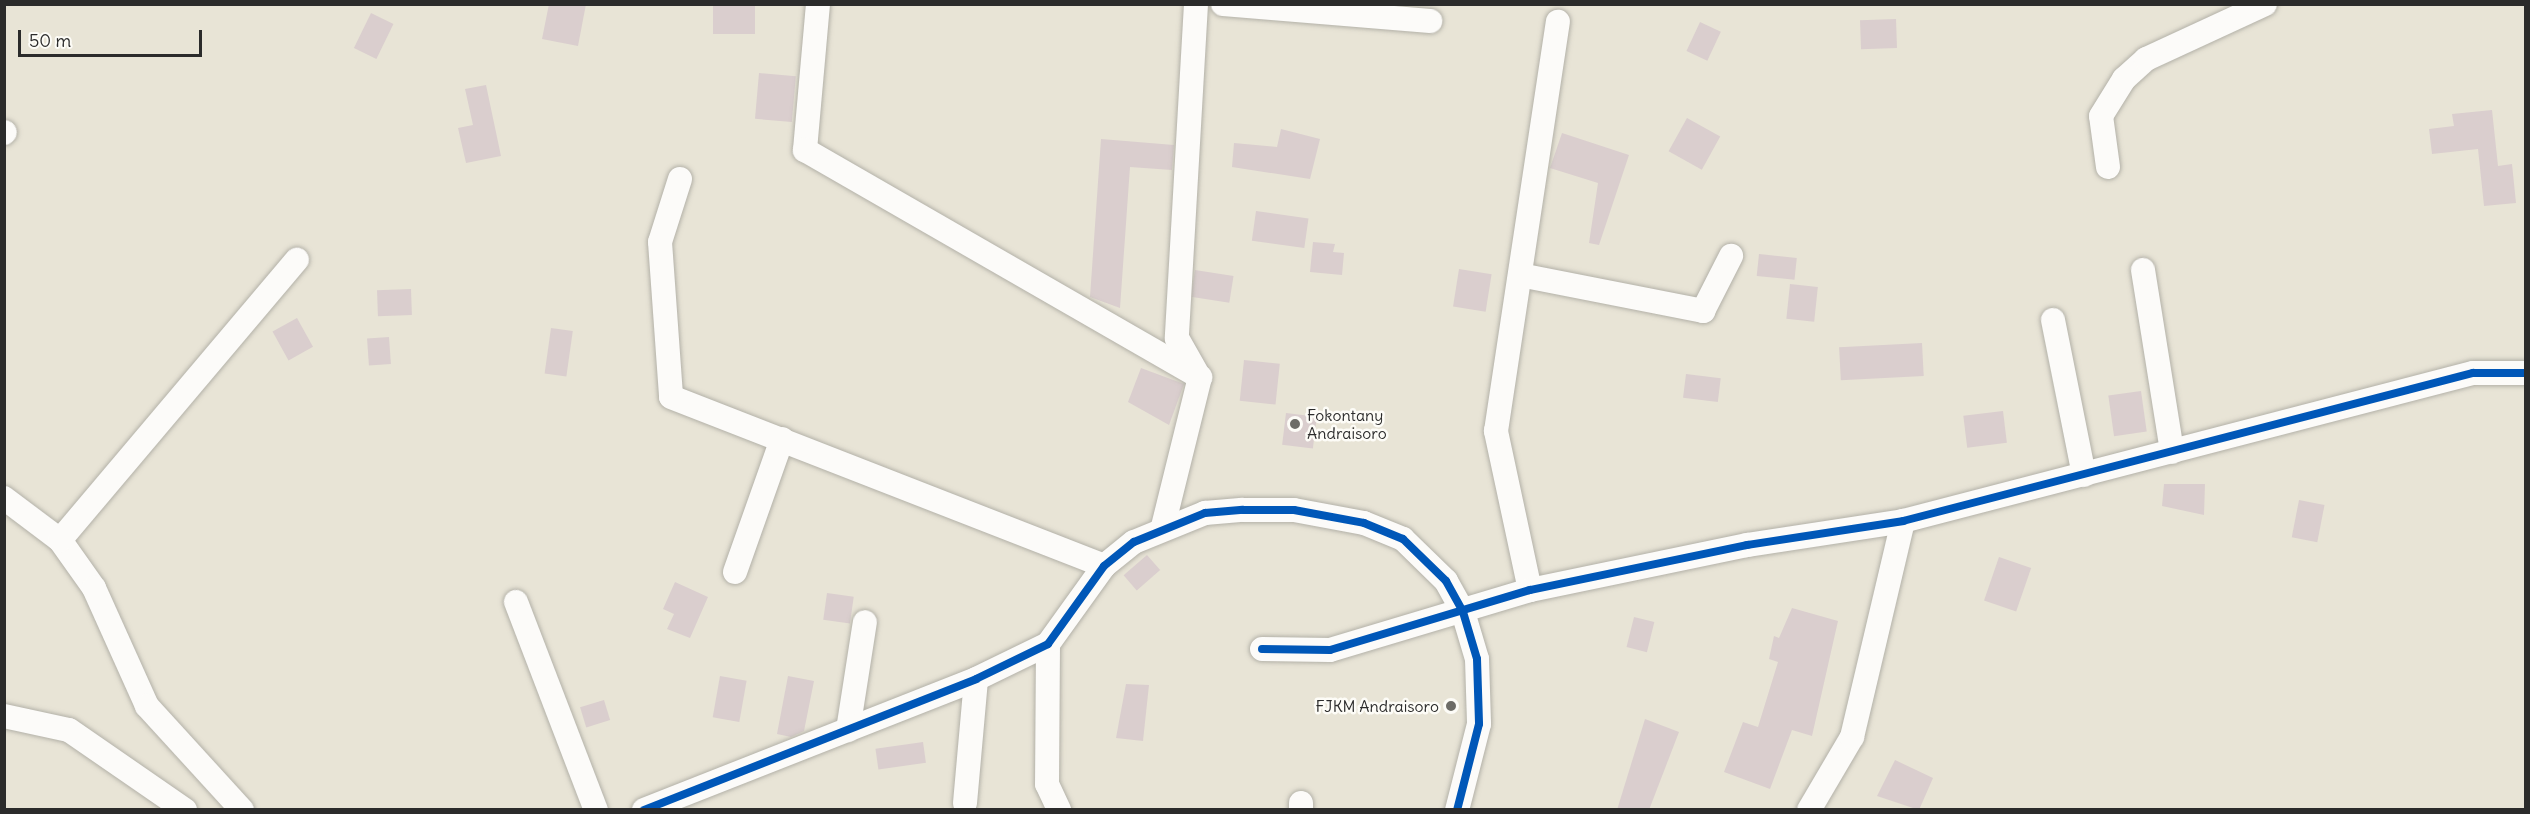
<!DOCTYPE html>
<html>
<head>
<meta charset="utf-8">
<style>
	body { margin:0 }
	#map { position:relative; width:2530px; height:814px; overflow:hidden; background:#e8e4d6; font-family:Delius,sans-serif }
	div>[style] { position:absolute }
	.building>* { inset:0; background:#dacece; transform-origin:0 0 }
	.roads { filter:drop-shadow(0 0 2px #b3b1a8) drop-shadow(0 0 2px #b3b1a8) }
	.minor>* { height:24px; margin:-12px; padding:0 12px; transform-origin:12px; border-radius:12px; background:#fcfbf9 }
	.cycleway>* { height:8px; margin:-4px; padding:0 4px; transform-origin:4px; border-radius:4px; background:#0057b8 }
	.dots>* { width:16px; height:16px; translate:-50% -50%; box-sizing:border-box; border:3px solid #fdfcf7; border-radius:50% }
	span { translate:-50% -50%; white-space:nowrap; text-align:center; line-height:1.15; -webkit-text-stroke:5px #fdfcf7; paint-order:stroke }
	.poi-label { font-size:16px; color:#2b2b2b }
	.left { translate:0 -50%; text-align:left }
	.right { translate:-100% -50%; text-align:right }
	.frame { position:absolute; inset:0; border:6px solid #2b2b2b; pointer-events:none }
	.scale { position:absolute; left:18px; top:30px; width:184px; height:27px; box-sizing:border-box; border:3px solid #2b2b2b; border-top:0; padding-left:8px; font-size:18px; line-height:21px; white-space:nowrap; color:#2b2b2b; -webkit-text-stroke:4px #fdfcf7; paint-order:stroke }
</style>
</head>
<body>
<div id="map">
	<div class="building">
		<div style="clip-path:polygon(549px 4px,586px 4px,578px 46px,542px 39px)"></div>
		<div style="left:713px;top:4px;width:42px;height:30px"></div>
		<div style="left:371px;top:13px;width:25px;height:39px;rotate:26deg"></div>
		<div style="left:1896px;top:19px;width:29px;height:36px;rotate:88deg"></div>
		<div style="left:1700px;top:22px;width:23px;height:32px;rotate:25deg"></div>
		<div style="left:759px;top:73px;width:37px;height:46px;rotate:5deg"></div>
		<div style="clip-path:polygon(486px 85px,501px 156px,466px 163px,458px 128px,473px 125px,465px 89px)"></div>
		<div style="clip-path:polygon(2492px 110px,2498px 166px,2512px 164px,2516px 203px,2484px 206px,2478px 149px,2432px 154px,2429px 129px,2454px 126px,2452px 114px)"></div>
		<div style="left:1687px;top:118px;width:38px;height:38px;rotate:29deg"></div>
		<div style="clip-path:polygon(1281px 129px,1320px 139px,1310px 179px,1232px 167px,1234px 143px,1277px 147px)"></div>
		<div style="clip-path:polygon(1562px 133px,1629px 155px,1599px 245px,1589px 243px,1598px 183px,1550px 168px)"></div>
		<div style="clip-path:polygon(1101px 139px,1174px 145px,1172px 170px,1130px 167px,1120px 308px,1090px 297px)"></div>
		<div style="left:1256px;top:211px;width:53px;height:30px;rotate:8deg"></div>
		<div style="clip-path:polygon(1313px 242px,1335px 244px,1333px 252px,1344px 253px,1342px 275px,1310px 272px)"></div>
		<div style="left:1759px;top:254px;width:38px;height:22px;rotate:6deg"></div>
		<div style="left:1459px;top:269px;width:33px;height:38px;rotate:9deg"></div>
		<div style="left:1195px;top:270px;width:39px;height:27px;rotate:9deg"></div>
		<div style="left:1790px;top:284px;width:28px;height:35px;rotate:6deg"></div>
		<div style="left:411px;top:289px;width:26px;height:34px;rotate:88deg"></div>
		<div style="left:297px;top:318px;width:33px;height:28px;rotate:61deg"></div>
		<div style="left:551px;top:328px;width:22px;height:46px;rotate:8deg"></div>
		<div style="left:389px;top:337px;width:27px;height:22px;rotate:86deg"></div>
		<div style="left:1922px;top:343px;width:33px;height:83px;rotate:87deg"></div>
		<div style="left:1244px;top:360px;width:36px;height:41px;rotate:6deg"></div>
		<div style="clip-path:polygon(1141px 368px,1184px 384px,1169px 425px,1128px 402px)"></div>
		<div style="left:1686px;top:374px;width:35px;height:24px;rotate:7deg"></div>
		<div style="left:2141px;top:391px;width:41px;height:33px;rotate:82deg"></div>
		<div style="left:2003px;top:411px;width:32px;height:40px;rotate:83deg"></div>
		<div style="left:1286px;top:413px;width:31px;height:32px;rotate:7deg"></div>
		<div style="clip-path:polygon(2164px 484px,2205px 484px,2204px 515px,2162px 506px)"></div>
		<div style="left:2299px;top:500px;width:26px;height:38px;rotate:11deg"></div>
		<div style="left:1147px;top:555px;width:20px;height:31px;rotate:49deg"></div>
		<div style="left:1999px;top:557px;width:34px;height:46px;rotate:19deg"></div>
		<div style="clip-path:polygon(675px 582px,708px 597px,690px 638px,667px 629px,674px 614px,663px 609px)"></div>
		<div style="left:827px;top:593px;width:27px;height:27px;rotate:8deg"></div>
		<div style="clip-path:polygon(1792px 608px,1838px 621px,1812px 736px,1792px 730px,1770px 789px,1724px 772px,1743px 722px,1758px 727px,1778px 662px,1769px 659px,1774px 636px,1779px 638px)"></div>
		<div style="left:1634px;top:617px;width:21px;height:31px;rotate:14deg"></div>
		<div style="left:720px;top:676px;width:27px;height:42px;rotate:10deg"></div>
		<div style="clip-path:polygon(788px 676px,814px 681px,804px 731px,791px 737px,777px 734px)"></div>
		<div style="clip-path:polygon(1126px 684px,1149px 685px,1143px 741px,1116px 738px)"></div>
		<div style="left:604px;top:700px;width:21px;height:25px;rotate:73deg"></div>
		<div style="clip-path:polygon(1645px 719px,1679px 732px,1649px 810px,1617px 810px)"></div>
		<div style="left:923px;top:742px;width:21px;height:48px;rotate:82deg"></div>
		<div style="clip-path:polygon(1895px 760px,1933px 778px,1919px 810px,1877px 796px)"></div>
	</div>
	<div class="roads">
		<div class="minor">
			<div style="left:818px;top:4px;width:147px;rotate:95.1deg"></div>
			<div style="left:805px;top:150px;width:456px;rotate:29.9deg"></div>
			<div style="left:1200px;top:377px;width:154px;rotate:103.9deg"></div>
			<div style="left:1196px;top:4px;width:335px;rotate:93.3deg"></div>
			<div style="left:1177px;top:338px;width:43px;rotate:60.4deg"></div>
			<div style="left:1223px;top:4px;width:208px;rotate:4.7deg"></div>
			<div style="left:4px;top:133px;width:1px;rotate:-45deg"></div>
			<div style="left:2108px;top:167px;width:51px;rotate:-97.8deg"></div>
			<div style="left:2101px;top:116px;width:44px;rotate:-58.1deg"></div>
			<div style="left:2124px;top:79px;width:30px;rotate:-42deg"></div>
			<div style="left:2146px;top:59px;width:131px;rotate:-24.8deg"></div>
			<div style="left:680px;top:179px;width:66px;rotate:107.6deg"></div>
			<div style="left:660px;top:242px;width:155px;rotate:85.9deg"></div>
			<div style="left:671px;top:397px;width:465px;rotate:21.3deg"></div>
			<div style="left:2143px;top:270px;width:184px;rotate:80.9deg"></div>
			<div style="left:1520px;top:275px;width:187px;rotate:11.1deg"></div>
			<div style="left:1703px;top:311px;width:62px;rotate:-63deg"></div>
			<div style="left:2053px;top:320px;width:158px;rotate:78.7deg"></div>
			<div style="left:4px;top:498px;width:70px;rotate:36.9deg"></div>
			<div style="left:60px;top:540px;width:59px;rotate:54.7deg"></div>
			<div style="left:94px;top:588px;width:129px;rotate:65.8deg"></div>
			<div style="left:147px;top:706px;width:141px;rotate:47.6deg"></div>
			<div style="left:60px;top:540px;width:367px;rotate:-49.8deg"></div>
			<div style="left:735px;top:572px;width:141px;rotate:-70.5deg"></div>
			<div style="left:1530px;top:590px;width:163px;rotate:-102.1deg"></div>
			<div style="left:1496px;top:431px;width:414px;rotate:-81.4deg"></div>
			<div style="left:516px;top:602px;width:223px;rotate:69deg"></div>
			<div style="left:1048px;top:644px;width:140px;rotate:90.4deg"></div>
			<div style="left:1047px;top:784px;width:29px;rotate:65deg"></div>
			<div style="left:1262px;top:649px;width:68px;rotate:0.8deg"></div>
			<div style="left:1330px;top:650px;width:209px;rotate:-16.7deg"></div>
			<div style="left:1530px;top:590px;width:222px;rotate:-11.7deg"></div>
			<div style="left:1747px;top:545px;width:158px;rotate:-8.7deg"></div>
			<div style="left:1903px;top:521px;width:589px;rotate:-14.56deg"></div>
			<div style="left:2473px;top:373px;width:53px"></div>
			<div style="left:4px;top:716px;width:66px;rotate:12.2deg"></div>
			<div style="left:69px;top:730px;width:141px;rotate:34.6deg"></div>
			<div style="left:848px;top:730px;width:109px;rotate:-81.1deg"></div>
			<div style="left:965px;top:803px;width:124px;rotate:-84.9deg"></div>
			<div style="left:1301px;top:803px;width:7px;rotate:90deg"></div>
			<div style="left:644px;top:810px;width:357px;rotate:-21.5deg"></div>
			<div style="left:976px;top:679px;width:80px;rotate:-25.9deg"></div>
			<div style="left:1048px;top:644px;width:96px;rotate:-54.3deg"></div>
			<div style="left:1104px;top:566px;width:38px;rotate:-39deg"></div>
			<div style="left:1134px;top:542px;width:77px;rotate:-22.2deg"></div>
			<div style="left:1205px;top:513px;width:38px;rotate:-5deg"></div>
			<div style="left:1243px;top:510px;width:51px"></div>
			<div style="left:1294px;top:510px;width:71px;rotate:10.5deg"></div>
			<div style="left:1364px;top:523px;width:42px;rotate:22.3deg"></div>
			<div style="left:1403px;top:539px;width:60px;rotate:44.3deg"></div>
			<div style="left:1446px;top:581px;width:35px;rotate:61deg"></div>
			<div style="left:1463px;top:612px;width:49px;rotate:73.4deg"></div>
			<div style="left:1477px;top:659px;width:65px;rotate:88.2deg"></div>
			<div style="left:1479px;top:724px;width:89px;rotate:104.3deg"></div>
			<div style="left:1809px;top:810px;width:85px;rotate:-59.5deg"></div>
			<div style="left:1852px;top:737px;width:222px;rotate:-76.7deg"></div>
		</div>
	</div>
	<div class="cycleway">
		<div style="left:1262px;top:649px;width:68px;rotate:0.8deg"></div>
		<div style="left:1330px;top:650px;width:209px;rotate:-16.7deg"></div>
		<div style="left:1530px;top:590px;width:222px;rotate:-11.7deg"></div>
		<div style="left:1747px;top:545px;width:158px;rotate:-8.7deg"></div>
		<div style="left:1903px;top:521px;width:589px;rotate:-14.56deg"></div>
		<div style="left:2473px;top:373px;width:53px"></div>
		<div style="left:644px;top:810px;width:357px;rotate:-21.5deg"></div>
		<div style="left:976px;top:679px;width:80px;rotate:-25.9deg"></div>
		<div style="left:1048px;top:644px;width:96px;rotate:-54.3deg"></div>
		<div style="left:1104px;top:566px;width:38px;rotate:-39deg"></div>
		<div style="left:1134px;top:542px;width:77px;rotate:-22.2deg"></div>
		<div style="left:1205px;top:513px;width:38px;rotate:-5deg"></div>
		<div style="left:1243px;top:510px;width:51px"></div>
		<div style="left:1294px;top:510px;width:71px;rotate:10.5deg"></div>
		<div style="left:1364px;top:523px;width:42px;rotate:22.3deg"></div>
		<div style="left:1403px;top:539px;width:60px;rotate:44.3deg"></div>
		<div style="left:1446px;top:581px;width:35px;rotate:61deg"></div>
		<div style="left:1463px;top:612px;width:49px;rotate:73.4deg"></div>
		<div style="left:1477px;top:659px;width:65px;rotate:88.2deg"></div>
		<div style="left:1479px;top:724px;width:89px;rotate:104.3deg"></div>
	</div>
	<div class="dots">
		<div style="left:1295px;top:424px;background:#6d6c67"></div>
		<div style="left:1451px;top:706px;background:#6d6c67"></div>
	</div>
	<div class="poi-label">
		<span class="left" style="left:1307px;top:424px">Fokontany<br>Andraisoro</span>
		<span class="right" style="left:1439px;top:706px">FJKM Andraisoro</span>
	</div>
	<div class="frame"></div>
	<div class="scale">50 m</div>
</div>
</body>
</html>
